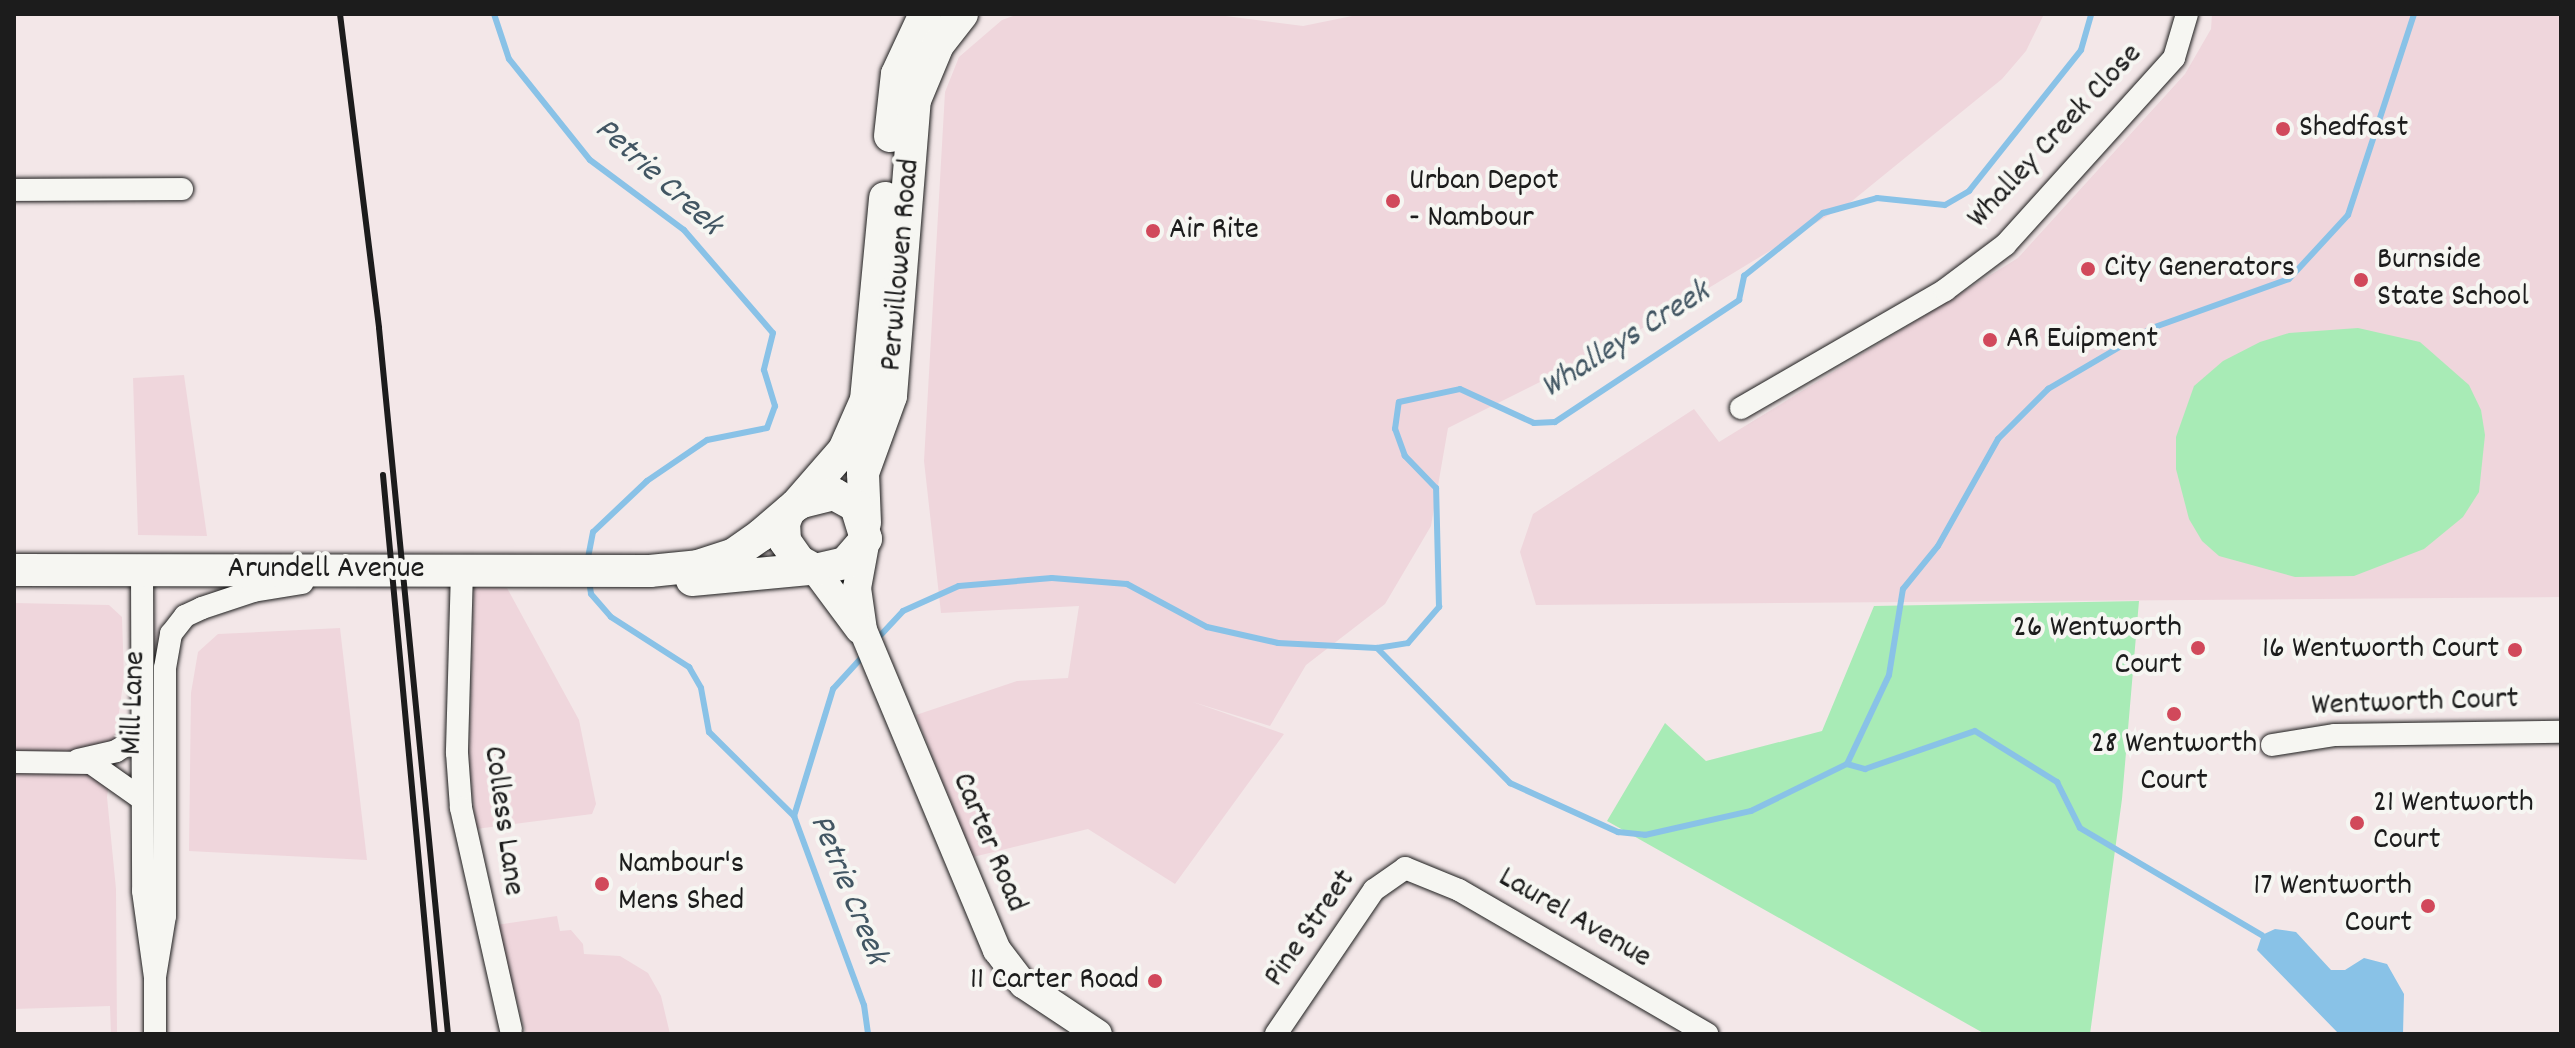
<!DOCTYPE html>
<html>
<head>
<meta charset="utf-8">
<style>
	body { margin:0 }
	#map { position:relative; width:2575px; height:1048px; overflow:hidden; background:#f3e7e8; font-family:Dekko,sans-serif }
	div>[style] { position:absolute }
	.built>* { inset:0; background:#efd6dc }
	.green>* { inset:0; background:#a8ebb6 }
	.water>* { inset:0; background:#89c2e7 }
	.stream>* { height:6px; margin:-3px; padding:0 3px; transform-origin:3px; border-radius:3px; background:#89c2e7 }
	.roads { filter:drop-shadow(0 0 2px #1c1c1c) drop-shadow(0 0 2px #1c1c1c) }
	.minor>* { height:22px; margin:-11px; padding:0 11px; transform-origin:11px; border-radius:11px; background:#f6f6f2 }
	.tertiary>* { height:28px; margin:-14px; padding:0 14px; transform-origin:14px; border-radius:14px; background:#f6f6f2 }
	.secondary>* { height:32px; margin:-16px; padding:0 16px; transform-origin:16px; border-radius:16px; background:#f6f6f2 }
	.rail>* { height:6px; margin:-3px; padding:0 3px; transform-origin:3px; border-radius:3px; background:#1c1c1c }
	.dots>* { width:22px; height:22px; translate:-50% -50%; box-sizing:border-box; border:4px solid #f6f6f2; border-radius:50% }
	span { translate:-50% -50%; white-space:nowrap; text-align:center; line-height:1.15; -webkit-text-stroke:8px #f6f6f2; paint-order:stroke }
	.poi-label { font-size:32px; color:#1c1c1c }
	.left { translate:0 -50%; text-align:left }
	.right { translate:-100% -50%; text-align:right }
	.street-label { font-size:32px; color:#1c1c1c }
	.water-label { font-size:34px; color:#425663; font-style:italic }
	.frame { position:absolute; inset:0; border:16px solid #1c1c1c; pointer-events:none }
</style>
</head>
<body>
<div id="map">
	<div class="built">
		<div style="clip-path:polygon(1019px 14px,1210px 14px,1303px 26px,1362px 14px,2044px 14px,2026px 51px,2002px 79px,1852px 201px,1618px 343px,1448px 428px,1431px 526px,1385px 604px,1306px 665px,1270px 726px,1193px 702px,1284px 734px,1175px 884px,1088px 829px,973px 857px,916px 715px,1017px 681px,1068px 678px,1079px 606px,941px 613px,924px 461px,945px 92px,959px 57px,1002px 20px)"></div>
		<div style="clip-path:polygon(2212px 14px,2561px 14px,2561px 597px,1536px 605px,1520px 552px,1533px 514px,1694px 409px,1719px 442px,2018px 258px,2185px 74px,2211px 29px)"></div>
		<div style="clip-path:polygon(184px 375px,207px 536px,138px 535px,133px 378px)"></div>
		<div style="clip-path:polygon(474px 587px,507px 588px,579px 720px,596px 804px,592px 814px,476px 829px,469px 759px)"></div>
		<div style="clip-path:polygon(14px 603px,109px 605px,122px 617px,124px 677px,107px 797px,116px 889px,117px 1034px,111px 1034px,110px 1006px,14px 1009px)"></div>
		<div style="clip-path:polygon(340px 628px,367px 860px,189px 851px,191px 693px,198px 652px,218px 634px)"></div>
		<div style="clip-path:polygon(557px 916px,560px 931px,571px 930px,583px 944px,584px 954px,620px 956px,648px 973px,661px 996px,670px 1034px,526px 1034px,496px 925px)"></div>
	</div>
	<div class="green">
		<div style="clip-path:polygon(2358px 328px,2420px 342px,2469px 385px,2481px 410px,2485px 435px,2479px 492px,2463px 517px,2424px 549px,2354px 576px,2295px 577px,2219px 556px,2202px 541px,2189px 519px,2176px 469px,2176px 437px,2194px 386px,2223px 361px,2260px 342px,2289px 333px)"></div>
		<div style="clip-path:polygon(2139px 601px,2122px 799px,2090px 1034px,1985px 1034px,1607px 821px,1665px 723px,1706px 761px,1822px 731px,1874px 606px)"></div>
	</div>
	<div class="water">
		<div style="clip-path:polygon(2275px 929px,2296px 932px,2331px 970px,2345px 970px,2364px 958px,2387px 964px,2404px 994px,2403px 1034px,2339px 1034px,2257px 950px,2262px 935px)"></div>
	</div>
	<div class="stream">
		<div style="left:494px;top:14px;width:47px;rotate:71.6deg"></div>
		<div style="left:509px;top:59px;width:129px;rotate:51.3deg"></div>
		<div style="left:590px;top:160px;width:117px;rotate:36.7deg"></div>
		<div style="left:684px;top:230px;width:136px;rotate:49.2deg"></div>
		<div style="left:773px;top:333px;width:38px;rotate:104deg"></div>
		<div style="left:764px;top:370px;width:38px;rotate:73deg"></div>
		<div style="left:775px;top:406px;width:23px;rotate:110deg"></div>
		<div style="left:767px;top:428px;width:61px;rotate:168.7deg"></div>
		<div style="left:707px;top:440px;width:73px;rotate:145.7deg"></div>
		<div style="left:647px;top:481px;width:74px;rotate:136.6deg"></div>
		<div style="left:593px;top:532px;width:31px;rotate:101deg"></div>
		<div style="left:589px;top:581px;width:13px;rotate:81deg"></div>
		<div style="left:591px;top:594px;width:30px;rotate:49deg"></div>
		<div style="left:611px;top:617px;width:93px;rotate:32.7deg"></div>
		<div style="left:689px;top:667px;width:24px;rotate:60deg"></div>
		<div style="left:701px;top:688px;width:45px;rotate:79.7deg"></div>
		<div style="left:709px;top:732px;width:120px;rotate:44.7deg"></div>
		<div style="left:794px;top:816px;width:202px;rotate:69.7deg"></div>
		<div style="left:864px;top:1005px;width:29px;rotate:82deg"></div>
		<div style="left:877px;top:639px;width:38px;rotate:-47deg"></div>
		<div style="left:903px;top:611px;width:61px;rotate:-24.1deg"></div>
		<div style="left:959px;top:586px;width:93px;rotate:-4.9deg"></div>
		<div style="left:1052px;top:578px;width:75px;rotate:4.6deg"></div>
		<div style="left:1127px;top:584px;width:91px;rotate:28.3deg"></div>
		<div style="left:1207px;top:627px;width:73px;rotate:12.7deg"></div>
		<div style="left:1278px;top:643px;width:99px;rotate:2.9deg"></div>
		<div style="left:1377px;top:648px;width:190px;rotate:45.4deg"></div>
		<div style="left:1510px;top:783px;width:119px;rotate:24.4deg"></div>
		<div style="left:1618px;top:832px;width:27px;rotate:6deg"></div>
		<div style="left:1645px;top:835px;width:109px;rotate:-12.8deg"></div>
		<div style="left:1751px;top:811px;width:107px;rotate:-26.1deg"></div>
		<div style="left:1847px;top:764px;width:98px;rotate:-64.7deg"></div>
		<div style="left:1889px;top:675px;width:87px;rotate:-80.8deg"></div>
		<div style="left:1903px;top:589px;width:55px;rotate:-50.9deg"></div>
		<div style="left:1938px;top:546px;width:123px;rotate:-60.7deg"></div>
		<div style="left:1998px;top:439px;width:71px;rotate:-45deg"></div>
		<div style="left:2048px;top:389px;width:121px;rotate:-30.4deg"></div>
		<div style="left:2152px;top:328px;width:145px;rotate:-19.7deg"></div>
		<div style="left:2289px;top:279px;width:87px;rotate:-47.3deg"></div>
		<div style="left:2348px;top:215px;width:212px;rotate:-71.8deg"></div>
		<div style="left:1377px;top:648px;width:31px;rotate:-9deg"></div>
		<div style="left:1408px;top:643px;width:48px;rotate:-49.3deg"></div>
		<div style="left:1439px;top:607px;width:119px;rotate:-91.4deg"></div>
		<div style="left:1436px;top:488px;width:45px;rotate:-134.1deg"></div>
		<div style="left:1405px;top:456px;width:29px;rotate:-110deg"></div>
		<div style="left:1395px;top:429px;width:27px;rotate:-82deg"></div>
		<div style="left:1399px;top:402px;width:62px;rotate:-12deg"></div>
		<div style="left:1460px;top:389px;width:81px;rotate:24.7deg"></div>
		<div style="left:1534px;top:423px;width:21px;rotate:-3deg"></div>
		<div style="left:1555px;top:422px;width:221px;rotate:-33.5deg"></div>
		<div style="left:1739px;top:300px;width:25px;rotate:-78deg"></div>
		<div style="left:1744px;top:276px;width:101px;rotate:-38.6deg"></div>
		<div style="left:1823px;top:213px;width:56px;rotate:-15.5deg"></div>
		<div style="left:1877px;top:198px;width:68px;rotate:5.9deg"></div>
		<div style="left:1945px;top:205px;width:28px;rotate:-30deg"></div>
		<div style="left:1969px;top:191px;width:180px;rotate:-51.5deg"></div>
		<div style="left:2081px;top:50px;width:37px;rotate:-74deg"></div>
		<div style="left:1847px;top:764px;width:19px;rotate:16deg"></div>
		<div style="left:1865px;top:769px;width:116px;rotate:-19.1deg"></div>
		<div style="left:1975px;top:731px;width:97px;rotate:31.9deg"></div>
		<div style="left:2057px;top:782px;width:51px;rotate:63.4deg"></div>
		<div style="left:2080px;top:828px;width:211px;rotate:30.5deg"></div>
		<div style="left:794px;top:816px;width:133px;rotate:-72.9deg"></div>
		<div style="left:833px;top:689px;width:47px;rotate:-47.6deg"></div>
	</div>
	<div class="roads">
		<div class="minor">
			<div style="left:14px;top:190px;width:168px;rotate:-0.3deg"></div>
			<div style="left:1741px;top:408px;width:236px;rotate:-30deg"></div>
			<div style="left:1945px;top:290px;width:75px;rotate:-36.9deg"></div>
			<div style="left:2005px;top:245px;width:252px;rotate:-47.9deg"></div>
			<div style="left:2174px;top:58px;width:46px;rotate:-73.5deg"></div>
			<div style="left:142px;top:570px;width:321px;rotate:89.8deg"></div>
			<div style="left:143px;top:891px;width:87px;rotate:82.1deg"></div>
			<div style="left:155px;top:977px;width:57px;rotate:90deg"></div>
			<div style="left:462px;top:570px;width:183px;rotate:91.6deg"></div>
			<div style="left:457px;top:753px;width:55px;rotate:85.8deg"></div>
			<div style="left:461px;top:808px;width:227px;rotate:77.3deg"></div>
			<div style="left:2272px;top:745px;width:64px;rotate:-9deg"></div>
			<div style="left:2335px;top:735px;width:226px;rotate:-0.8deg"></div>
			<div style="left:78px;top:760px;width:39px;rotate:-13deg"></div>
			<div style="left:116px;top:751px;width:29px;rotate:-31deg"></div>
			<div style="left:14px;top:762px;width:77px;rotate:0.7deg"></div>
			<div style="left:91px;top:763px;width:62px;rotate:35.2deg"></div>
			<div style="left:155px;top:977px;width:62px;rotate:-80.7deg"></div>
			<div style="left:165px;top:916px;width:248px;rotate:-90deg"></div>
			<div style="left:165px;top:668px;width:35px;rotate:-80deg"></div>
			<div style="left:171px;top:634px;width:23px;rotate:-52deg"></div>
			<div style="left:185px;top:616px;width:19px;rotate:-25deg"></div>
			<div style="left:202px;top:608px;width:54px;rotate:-18.4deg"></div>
			<div style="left:253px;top:591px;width:50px;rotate:-9.3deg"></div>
			<div style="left:1276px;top:1034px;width:174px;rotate:-55.8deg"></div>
			<div style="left:1374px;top:890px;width:38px;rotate:-35deg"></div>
			<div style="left:1405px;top:868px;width:58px;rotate:22.2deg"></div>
			<div style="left:1459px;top:890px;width:287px;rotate:30.1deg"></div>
		</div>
		<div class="tertiary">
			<div style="left:866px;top:539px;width:50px;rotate:100.4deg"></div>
			<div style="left:857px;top:588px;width:42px;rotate:81.9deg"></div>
			<div style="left:863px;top:630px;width:347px;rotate:67.3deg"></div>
			<div style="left:997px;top:950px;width:43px;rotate:52.6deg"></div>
			<div style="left:1023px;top:984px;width:90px;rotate:33.7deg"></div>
			<div style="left:815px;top:570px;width:74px;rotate:53.3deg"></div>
		</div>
		<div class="secondary">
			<div style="left:890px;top:136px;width:62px;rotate:-83.6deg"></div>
			<div style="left:897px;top:74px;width:66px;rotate:-65deg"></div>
			<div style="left:797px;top:504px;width:72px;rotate:-49deg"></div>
			<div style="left:844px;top:450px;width:55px;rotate:-66.3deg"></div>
			<div style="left:866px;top:400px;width:203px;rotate:-84.6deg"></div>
			<div style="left:865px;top:523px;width:50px;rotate:-92.3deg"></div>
			<div style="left:863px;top:473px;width:82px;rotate:-70deg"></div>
			<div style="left:891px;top:396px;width:297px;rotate:-85.4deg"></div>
			<div style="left:915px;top:100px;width:60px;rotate:-67.3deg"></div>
			<div style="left:938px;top:45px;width:39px;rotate:-52deg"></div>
			<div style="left:14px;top:570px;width:636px;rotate:0.09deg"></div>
			<div style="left:650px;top:571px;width:48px;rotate:-5.9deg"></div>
			<div style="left:698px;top:566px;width:38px;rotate:-18deg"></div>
			<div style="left:734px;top:554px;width:33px;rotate:-35deg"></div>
			<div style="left:761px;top:535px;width:45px;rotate:-40.5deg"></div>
			<div style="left:795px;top:506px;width:8px;rotate:-30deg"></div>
			<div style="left:802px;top:502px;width:33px;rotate:-14deg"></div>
			<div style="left:834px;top:494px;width:25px;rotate:29deg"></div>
			<div style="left:856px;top:506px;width:34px;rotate:73deg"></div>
			<div style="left:866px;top:539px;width:32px;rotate:131deg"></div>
			<div style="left:845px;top:563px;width:31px;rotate:167deg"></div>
			<div style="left:815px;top:570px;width:18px;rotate:-151deg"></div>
			<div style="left:799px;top:561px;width:24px;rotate:-125deg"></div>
			<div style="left:785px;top:541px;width:18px;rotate:-93deg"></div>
			<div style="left:784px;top:523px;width:13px;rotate:-67deg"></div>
			<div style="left:692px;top:580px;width:120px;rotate:-5.3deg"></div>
		</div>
	</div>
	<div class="rail">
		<div style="left:340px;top:14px;width:316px;rotate:82.9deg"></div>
		<div style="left:379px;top:328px;width:709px;rotate:84.42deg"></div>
		<div style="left:383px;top:475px;width:561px;rotate:84.69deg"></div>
	</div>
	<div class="dots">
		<div style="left:2283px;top:129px;background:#d1495b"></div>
		<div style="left:1393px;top:201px;background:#d1495b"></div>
		<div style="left:1153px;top:231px;background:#d1495b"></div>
		<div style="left:2088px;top:269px;background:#d1495b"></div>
		<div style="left:2361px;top:280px;background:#d1495b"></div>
		<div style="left:1990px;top:340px;background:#d1495b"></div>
		<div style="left:2198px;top:648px;background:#d1495b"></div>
		<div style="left:2515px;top:650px;background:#d1495b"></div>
		<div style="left:2174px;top:714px;background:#d1495b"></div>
		<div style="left:2357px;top:823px;background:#d1495b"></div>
		<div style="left:602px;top:884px;background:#d1495b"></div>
		<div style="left:2428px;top:906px;background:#d1495b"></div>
		<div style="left:1155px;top:981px;background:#d1495b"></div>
	</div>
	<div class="poi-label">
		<span class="left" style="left:2299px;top:129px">Shedfast</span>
		<span class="left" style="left:1409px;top:201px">Urban Depot<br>- Nambour</span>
		<span class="left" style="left:1169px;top:231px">Air Rite</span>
		<span class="left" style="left:2377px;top:280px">Burnside<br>State School</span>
		<span class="left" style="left:2104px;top:269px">City Generators</span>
		<span class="left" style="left:2006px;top:340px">AR Euipment</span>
		<span class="right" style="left:2182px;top:648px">26 Wentworth<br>Court</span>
		<span class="right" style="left:2499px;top:650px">16 Wentworth Court</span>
		<span style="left:2174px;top:764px">28 Wentworth<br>Court</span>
		<span class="left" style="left:2373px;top:823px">21 Wentworth<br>Court</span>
		<span class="left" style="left:618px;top:884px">Nambour's<br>Mens Shed</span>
		<span class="right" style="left:2412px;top:906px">17 Wentworth<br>Court</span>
		<span class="right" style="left:1139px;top:981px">11 Carter Road</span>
	</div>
	<div class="street-label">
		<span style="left:2056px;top:137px;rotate:-47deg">Whalley Creek Close</span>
		<span style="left:902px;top:265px;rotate:-85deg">Perwillowen Road</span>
		<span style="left:326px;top:570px">Arundell Avenue</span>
		<span style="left:135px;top:703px;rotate:-88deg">Mill Lane</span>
		<span style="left:2415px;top:704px;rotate:-2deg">Wentworth Court</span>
		<span style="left:502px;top:821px;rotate:82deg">Colless Lane</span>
		<span style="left:988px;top:843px;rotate:67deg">Carter Road</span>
		<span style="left:1574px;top:919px;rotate:30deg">Laurel Avenue</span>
		<span style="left:1311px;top:929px;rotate:-55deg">Pine Street</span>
	</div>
	<div class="water-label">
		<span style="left:657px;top:178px;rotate:42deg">Petrie Creek</span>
		<span style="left:1626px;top:341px;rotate:-32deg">Whalleys Creek</span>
		<span style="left:847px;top:890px;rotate:68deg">Petrie Creek</span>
	</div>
	<div class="frame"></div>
</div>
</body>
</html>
